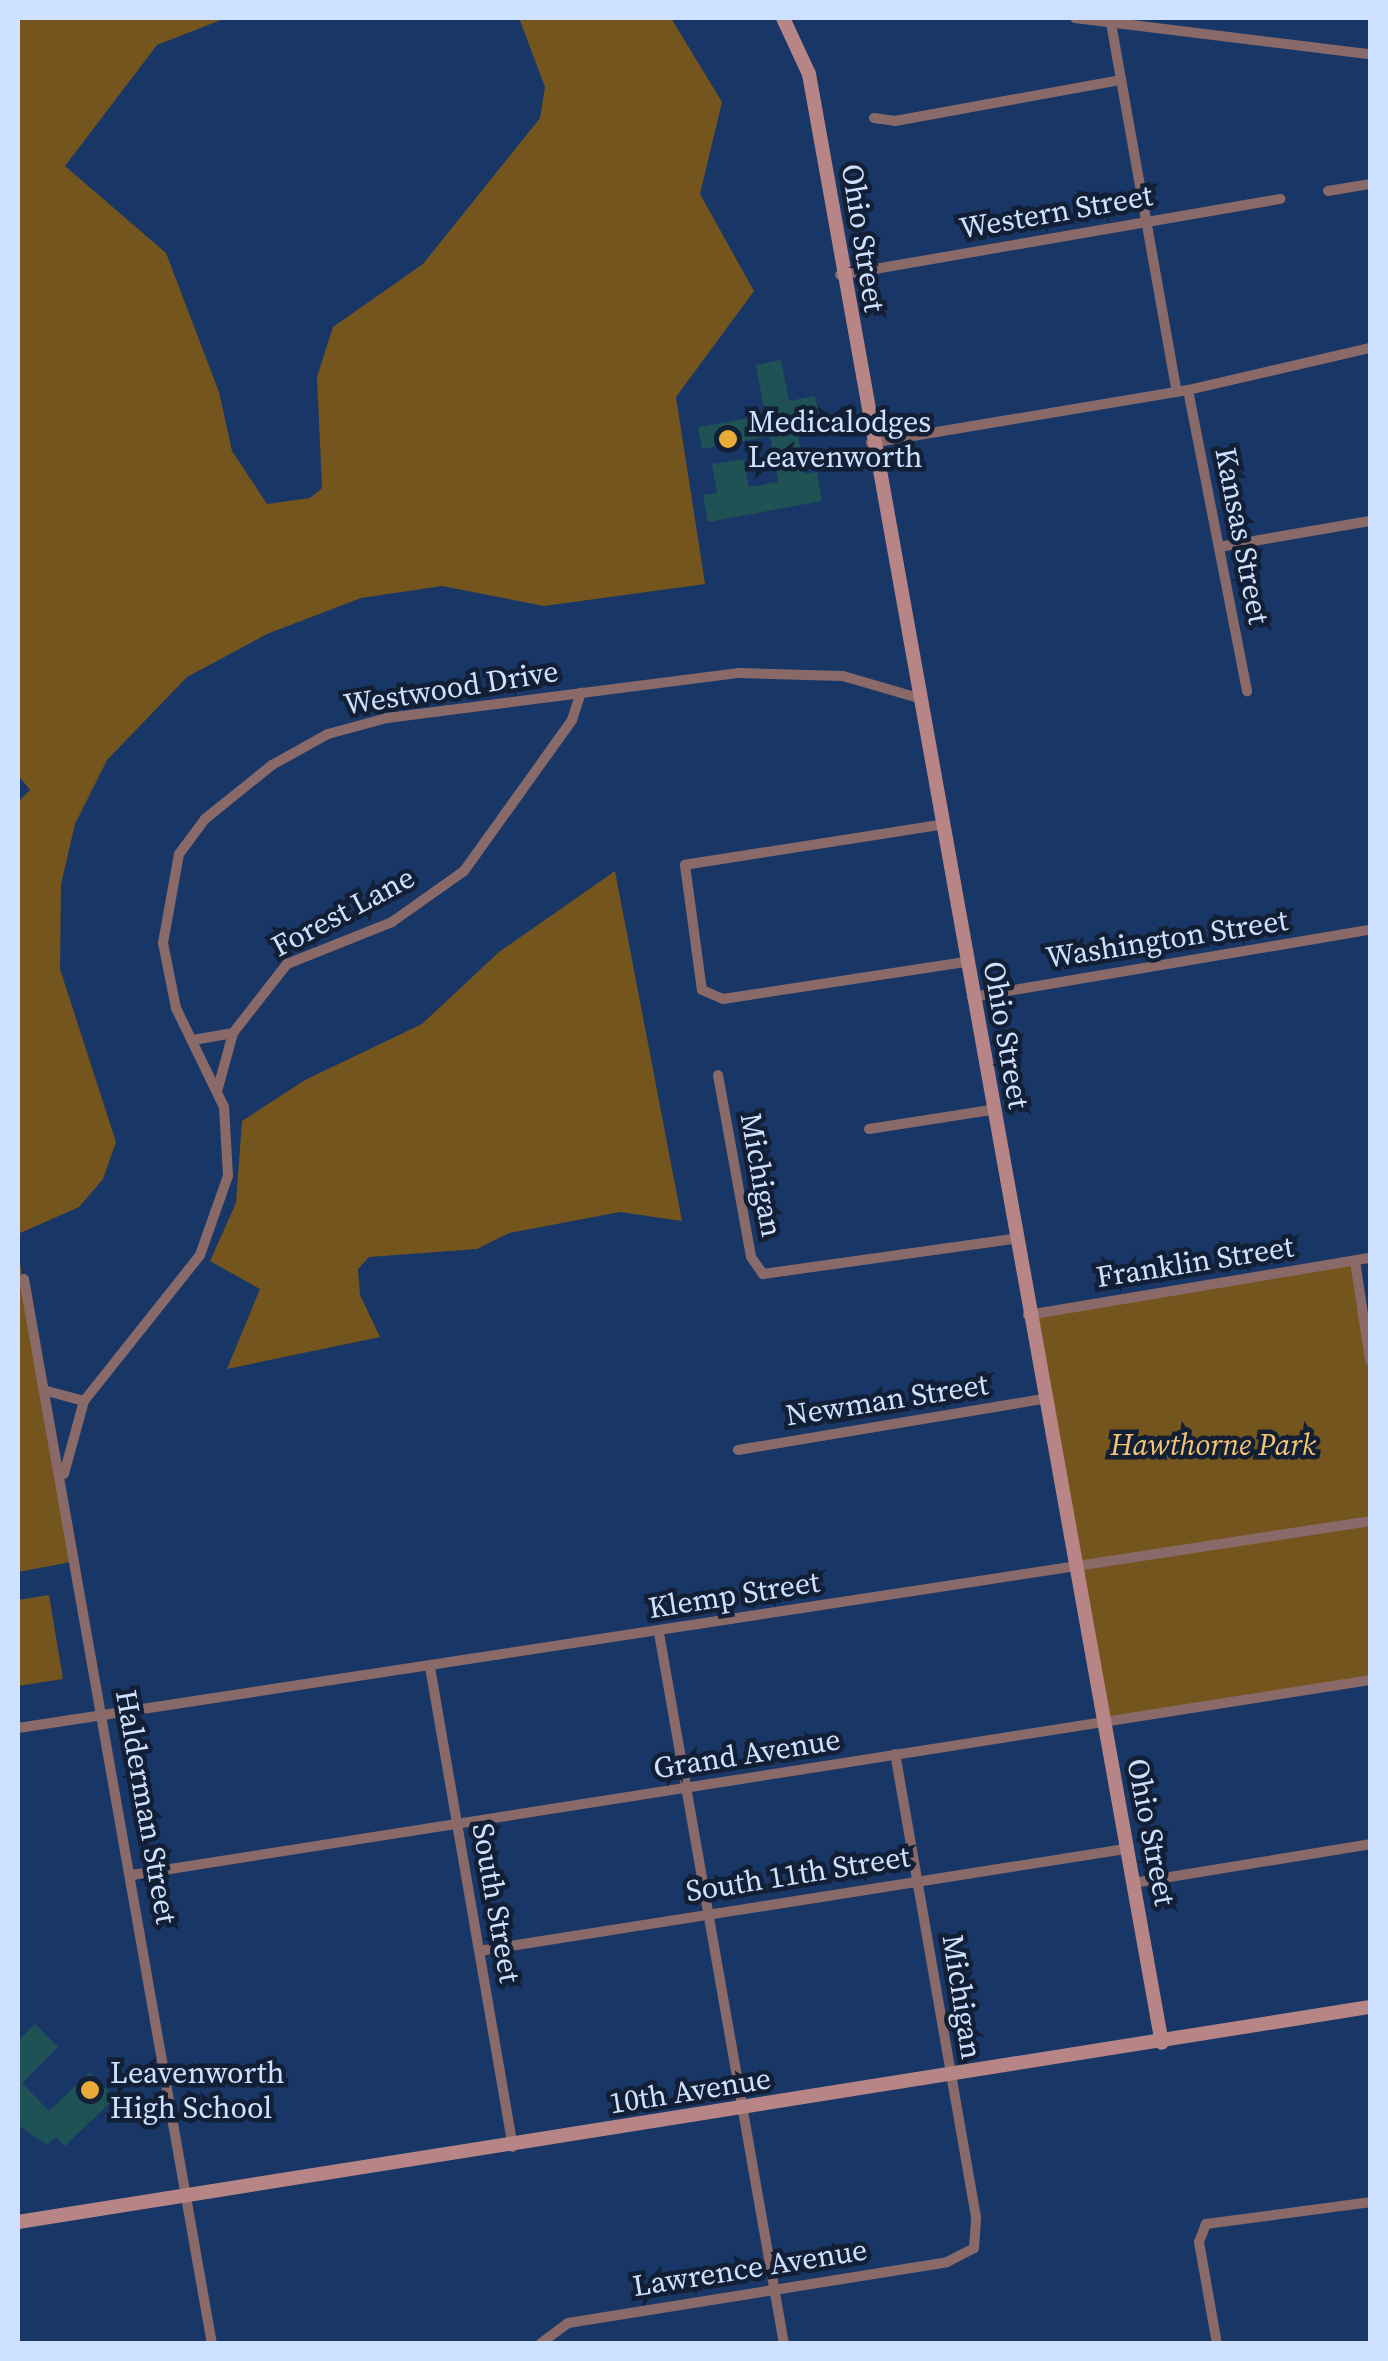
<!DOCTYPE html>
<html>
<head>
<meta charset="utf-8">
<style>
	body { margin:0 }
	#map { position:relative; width:1388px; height:2361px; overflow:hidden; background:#193766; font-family:"Source Serif 4",serif }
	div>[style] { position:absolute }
	.green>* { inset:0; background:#74551d }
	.building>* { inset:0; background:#1e5254 }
	.street>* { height:10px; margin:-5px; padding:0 5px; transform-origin:5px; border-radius:5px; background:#8a6a69 }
	.secondary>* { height:14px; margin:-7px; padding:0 7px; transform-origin:7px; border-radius:7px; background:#b78585 }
	.dots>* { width:28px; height:28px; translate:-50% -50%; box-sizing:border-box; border:5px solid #121f35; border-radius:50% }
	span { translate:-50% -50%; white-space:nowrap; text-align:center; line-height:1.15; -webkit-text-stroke:9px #121f35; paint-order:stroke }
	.street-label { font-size:30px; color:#cee1ff }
	.poi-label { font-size:30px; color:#cee1ff }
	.left { translate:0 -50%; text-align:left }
	.park-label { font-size:30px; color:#f6c572; font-style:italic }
	.frame { position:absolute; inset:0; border:20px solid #cee1ff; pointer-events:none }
</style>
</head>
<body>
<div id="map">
	<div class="green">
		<div style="clip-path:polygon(18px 18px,226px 18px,157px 45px,65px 166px,166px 253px,219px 392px,232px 451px,267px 504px,310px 498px,322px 488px,317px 377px,333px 327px,423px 264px,540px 118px,545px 87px,519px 18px,671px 18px,722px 102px,700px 194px,754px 291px,676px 397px,705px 584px,544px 606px,442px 586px,361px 598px,267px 634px,187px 677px,107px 760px,75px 824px,61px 884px,60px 969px,116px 1142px,103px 1179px,79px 1207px,18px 1234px,18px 802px,30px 790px,18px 775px)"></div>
		<div style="clip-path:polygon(615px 871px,682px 1221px,620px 1212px,509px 1233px,477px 1249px,369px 1257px,358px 1269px,360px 1295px,380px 1337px,227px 1369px,260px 1289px,210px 1261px,236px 1203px,242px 1121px,305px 1080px,422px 1024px,499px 952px)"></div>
		<div style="clip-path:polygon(18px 1254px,77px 1561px,18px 1572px)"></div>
		<div style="clip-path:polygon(1355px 1261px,1370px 1360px,1370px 1680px,1102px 1721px,1028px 1315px)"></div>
		<div style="clip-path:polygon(49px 1595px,63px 1679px,18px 1686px,18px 1600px)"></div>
	</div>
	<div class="building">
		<div style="clip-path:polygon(781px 360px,789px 401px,815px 396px,821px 426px,797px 431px,805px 474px,817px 472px,822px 501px,708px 522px,703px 495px,717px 493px,712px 464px,744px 459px,749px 487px,778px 482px,770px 436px,702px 449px,698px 427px,765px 415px,756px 365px)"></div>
		<div style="clip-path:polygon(35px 2024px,58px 2047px,22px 2083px,49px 2111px,90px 2072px,115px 2098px,65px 2146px,56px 2137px,47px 2145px,18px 2125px,18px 2041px)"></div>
	</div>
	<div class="street">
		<div style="left:1075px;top:18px;width:297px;rotate:7deg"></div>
		<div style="left:1111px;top:23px;width:375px;rotate:79.9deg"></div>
		<div style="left:874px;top:118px;width:21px;rotate:8deg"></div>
		<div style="left:895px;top:121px;width:230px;rotate:-10.3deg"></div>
		<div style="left:1328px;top:191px;width:43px;rotate:-9.5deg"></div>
		<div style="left:840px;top:275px;width:447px;rotate:-9.8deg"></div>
		<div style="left:1188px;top:390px;width:307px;rotate:78.9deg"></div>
		<div style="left:871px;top:443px;width:321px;rotate:-9.5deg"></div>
		<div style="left:1188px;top:390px;width:187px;rotate:-13deg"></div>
		<div style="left:1219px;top:547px;width:153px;rotate:-9.8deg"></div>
		<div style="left:939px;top:825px;width:257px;rotate:171.1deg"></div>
		<div style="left:685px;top:865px;width:126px;rotate:82.3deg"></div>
		<div style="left:702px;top:990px;width:23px;rotate:23deg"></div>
		<div style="left:723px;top:999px;width:245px;rotate:-8.7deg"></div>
		<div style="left:972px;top:997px;width:404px;rotate:-9.6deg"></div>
		<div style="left:193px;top:1040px;width:41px;rotate:-9.9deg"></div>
		<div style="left:718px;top:1075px;width:185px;rotate:79.7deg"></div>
		<div style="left:751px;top:1257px;width:21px;rotate:55deg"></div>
		<div style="left:763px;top:1274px;width:252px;rotate:-8deg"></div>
		<div style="left:218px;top:1088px;width:57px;rotate:-74.7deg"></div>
		<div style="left:233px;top:1033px;width:88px;rotate:-52deg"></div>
		<div style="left:287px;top:964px;width:113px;rotate:-21.8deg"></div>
		<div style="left:392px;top:922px;width:88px;rotate:-35.3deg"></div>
		<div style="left:464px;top:871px;width:186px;rotate:-54.4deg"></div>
		<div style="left:572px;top:720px;width:29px;rotate:-72deg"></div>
		<div style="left:869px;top:1129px;width:123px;rotate:-8.9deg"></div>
		<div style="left:1355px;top:1261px;width:100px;rotate:81.4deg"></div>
		<div style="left:24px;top:1279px;width:1081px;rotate:79.99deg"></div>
		<div style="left:1028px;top:1315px;width:347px;rotate:-9.5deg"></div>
		<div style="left:47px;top:1391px;width:38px;rotate:15deg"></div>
		<div style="left:738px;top:1450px;width:310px;rotate:-9.5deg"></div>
		<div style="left:64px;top:1474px;width:76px;rotate:-74.7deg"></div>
		<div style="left:84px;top:1401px;width:186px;rotate:-51.5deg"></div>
		<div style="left:200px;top:1255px;width:84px;rotate:-70.5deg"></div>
		<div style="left:228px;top:1176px;width:69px;rotate:-93.3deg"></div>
		<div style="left:224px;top:1107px;width:110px;rotate:-115.9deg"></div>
		<div style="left:176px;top:1008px;width:66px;rotate:-101.3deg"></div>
		<div style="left:163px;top:943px;width:90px;rotate:-79.8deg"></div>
		<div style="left:179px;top:854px;width:44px;rotate:-53.4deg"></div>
		<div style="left:205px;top:819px;width:86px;rotate:-38.9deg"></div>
		<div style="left:272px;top:765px;width:64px;rotate:-29deg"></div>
		<div style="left:328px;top:734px;width:61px;rotate:-15.2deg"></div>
		<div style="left:387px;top:718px;width:355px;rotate:-7.3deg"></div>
		<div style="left:739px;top:673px;width:104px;rotate:1.7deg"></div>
		<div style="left:843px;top:676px;width:75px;rotate:16.3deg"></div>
		<div style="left:659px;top:1633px;width:722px;rotate:80.03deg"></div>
		<div style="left:430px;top:1667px;width:487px;rotate:80.2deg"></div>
		<div style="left:18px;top:1728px;width:1368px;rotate:-8.7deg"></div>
		<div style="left:132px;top:1875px;width:1253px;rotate:-8.95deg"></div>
		<div style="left:1133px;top:1883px;width:240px;rotate:-9.3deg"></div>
		<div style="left:479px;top:1951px;width:654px;rotate:-8.97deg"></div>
		<div style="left:540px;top:2344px;width:35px;rotate:-37deg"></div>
		<div style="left:568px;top:2323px;width:384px;rotate:-9.1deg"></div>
		<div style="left:947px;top:2262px;width:30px;rotate:-27deg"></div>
		<div style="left:974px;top:2248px;width:31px;rotate:-86deg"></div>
		<div style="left:976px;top:2217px;width:470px;rotate:-99.9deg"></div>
		<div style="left:1217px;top:2344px;width:104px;rotate:-100deg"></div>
		<div style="left:1199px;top:2242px;width:19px;rotate:-69deg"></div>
		<div style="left:1206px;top:2224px;width:165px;rotate:-7.6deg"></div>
	</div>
	<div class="secondary">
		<div style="left:783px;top:18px;width:62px;rotate:65.1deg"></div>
		<div style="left:809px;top:74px;width:2000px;rotate:79.84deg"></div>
		<div style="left:18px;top:2222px;width:1369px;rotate:-9.04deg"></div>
	</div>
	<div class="dots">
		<div style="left:728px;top:439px;background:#e8ab37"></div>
		<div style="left:90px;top:2090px;background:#e8ab37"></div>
	</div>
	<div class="street-label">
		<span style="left:1056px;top:212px;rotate:-10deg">Western Street</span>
		<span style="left:863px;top:238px;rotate:81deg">Ohio Street</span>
		<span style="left:1242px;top:536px;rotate:79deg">Kansas Street</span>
		<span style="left:451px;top:688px;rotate:-9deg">Westwood Drive</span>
		<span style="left:343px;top:912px;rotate:-28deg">Forest Lane</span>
		<span style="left:1167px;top:939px;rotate:-9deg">Washington Street</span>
		<span style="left:1006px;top:1035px;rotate:80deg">Ohio Street</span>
		<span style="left:761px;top:1175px;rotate:80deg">Michigan</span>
		<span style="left:1195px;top:1262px;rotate:-9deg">Franklin Street</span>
		<span style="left:887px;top:1400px;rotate:-9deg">Newman Street</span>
		<span style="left:734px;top:1595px;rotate:-9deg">Klemp Street</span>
		<span style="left:747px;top:1754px;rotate:-9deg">Grand Avenue</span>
		<span style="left:146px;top:1807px;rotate:80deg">Halderman Street</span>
		<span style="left:1151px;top:1832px;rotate:79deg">Ohio Street</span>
		<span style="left:798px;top:1874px;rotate:-9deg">South 11th Street</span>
		<span style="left:496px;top:1903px;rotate:80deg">South Street</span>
		<span style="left:962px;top:1997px;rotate:81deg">Michigan</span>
		<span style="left:690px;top:2091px;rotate:-9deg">10th Avenue</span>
		<span style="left:750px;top:2268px;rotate:-9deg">Lawrence Avenue</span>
	</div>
	<div class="poi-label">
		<span class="left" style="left:748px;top:439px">Medicalodges<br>Leavenworth</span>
		<span class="left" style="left:110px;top:2090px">Leavenworth<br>High School</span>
	</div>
	<div class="park-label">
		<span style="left:1213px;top:1445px">Hawthorne Park</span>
	</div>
	<div class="frame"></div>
</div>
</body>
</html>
